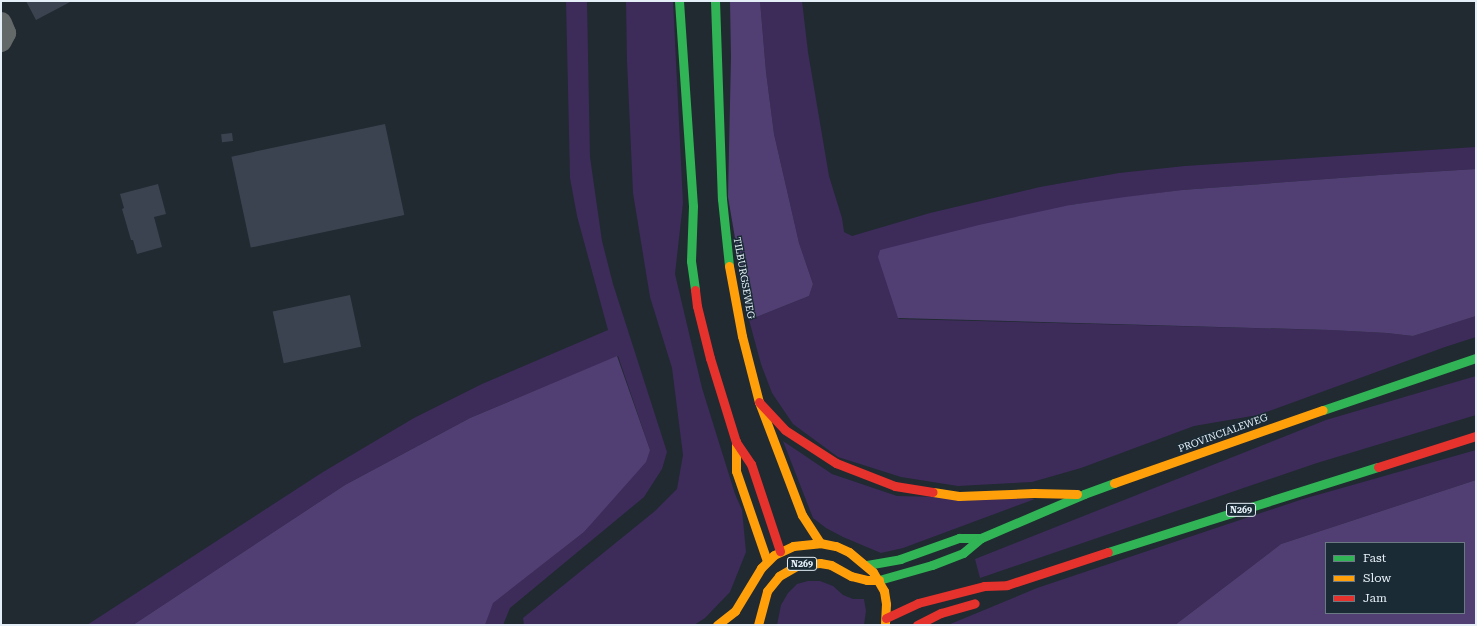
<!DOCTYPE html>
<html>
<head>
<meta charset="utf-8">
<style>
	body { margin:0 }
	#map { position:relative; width:1477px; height:626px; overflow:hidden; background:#202a30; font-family:"Roboto Serif",serif }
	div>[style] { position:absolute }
	.green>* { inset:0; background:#3d2b5a }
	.forest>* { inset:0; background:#513f74 }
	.building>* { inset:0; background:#3b4351; transform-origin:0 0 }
	.street>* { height:22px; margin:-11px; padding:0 11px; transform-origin:11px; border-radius:11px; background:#636869 }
	.fast>* { height:9px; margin:-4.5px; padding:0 4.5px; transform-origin:4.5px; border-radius:4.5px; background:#30b455 }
	.slow>* { height:9px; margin:-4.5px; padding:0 4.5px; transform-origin:4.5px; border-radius:4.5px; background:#ff9f0a }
	.jam>* { height:9px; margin:-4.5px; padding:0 4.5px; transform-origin:4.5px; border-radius:4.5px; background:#e5322d }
	span { translate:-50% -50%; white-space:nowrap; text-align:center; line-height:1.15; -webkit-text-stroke:3px #1a2b36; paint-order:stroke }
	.shield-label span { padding:1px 3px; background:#1a2b36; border:1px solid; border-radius:3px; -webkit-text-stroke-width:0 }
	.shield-label { font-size:9px; color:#e5eff7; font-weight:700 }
	.street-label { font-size:10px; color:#e5eff7 }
	.frame { position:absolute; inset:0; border:2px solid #e5eff7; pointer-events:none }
	.legend { position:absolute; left:1325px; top:542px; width:140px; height:72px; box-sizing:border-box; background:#1a2b36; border:1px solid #6b7983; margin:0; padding:5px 7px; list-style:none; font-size:12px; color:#e5eff7 }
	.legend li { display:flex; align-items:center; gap:8px; height:20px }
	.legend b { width:20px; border:1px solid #6b7983 }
</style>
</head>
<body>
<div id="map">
	<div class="green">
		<div style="clip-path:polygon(566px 1px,587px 1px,590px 157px,602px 241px,613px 284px,667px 452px,662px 469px,644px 497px,510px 608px,503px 625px,485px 625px,492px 603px,584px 532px,650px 450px,618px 356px,470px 418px,345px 485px,133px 625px,87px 625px,323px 472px,414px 418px,482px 384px,608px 330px,577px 216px,570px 178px)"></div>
		<div style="clip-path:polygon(626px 1px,673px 1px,683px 203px,675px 274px,702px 388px,735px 494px,742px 510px,746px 552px,730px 592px,705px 618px,694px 625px,524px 625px,523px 618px,655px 511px,677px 489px,683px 455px,672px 368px,650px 297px,633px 193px,627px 61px)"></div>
		<div style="clip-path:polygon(760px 1px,802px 1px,808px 52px,829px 176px,842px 218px,844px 232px,852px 236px,930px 213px,1040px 187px,1119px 173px,1185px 166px,1476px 147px,1476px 169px,1380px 175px,1182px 190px,1070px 205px,898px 319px,1330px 330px,1387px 333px,1413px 336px,1476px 316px,1476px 337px,1445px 347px,1258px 415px,1194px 426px,1081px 468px,1032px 482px,958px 486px,901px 477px,838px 457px,793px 424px,772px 393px,761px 364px,749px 320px,809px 296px,813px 284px,799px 243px,774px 134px,766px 72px)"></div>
		<div style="clip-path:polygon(1476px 376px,1476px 415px,1317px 463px,980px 578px,975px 559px,1326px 420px)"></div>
		<div style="clip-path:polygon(783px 441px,832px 474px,897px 496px,1035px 499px,903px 548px,881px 553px,843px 537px,826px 528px,813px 518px)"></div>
		<div style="clip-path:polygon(1476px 450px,1476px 480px,1281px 544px,1175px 625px,948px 625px,1037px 588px,1303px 499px)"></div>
		<div style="clip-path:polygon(808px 581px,820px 581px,833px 586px,843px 595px,853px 599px,864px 599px,866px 611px,864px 625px,777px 625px,781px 605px,788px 593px,797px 584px)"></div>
	</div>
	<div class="forest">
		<div style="clip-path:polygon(730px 1px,760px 1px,766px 72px,774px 134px,799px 243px,813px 284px,809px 296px,749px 320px,728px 197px,731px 57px)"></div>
		<div style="clip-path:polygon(1476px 169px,1476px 316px,1413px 336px,1387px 333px,1330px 330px,898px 318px,878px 257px,880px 250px,979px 225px,1070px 205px,1125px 197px,1182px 190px,1380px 175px)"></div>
		<div style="clip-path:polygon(617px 356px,650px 450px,646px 462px,584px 532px,493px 603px,485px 625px,133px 625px,345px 485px,470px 418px)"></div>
		<div style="clip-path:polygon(evenodd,1476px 480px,1476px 625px,1175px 625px,1281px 544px,1476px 480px,1326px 543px,1464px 543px,1464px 613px,1326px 613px,1326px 543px)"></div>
	</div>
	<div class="building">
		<div style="clip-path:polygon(26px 1px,72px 1px,36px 20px)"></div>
		<div style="left:385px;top:124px;width:93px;height:157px;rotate:78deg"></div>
		<div style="left:232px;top:133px;width:8px;height:11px;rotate:83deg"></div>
		<div style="clip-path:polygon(158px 184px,166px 214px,154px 217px,162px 247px,137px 254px,133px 240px,131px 240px,122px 209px,124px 208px,120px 194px)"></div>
		<div style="left:350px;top:295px;width:53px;height:79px;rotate:78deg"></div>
	</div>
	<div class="street">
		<div style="left:1px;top:23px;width:11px;rotate:68deg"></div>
		<div style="left:5px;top:33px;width:9px;rotate:117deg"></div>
	</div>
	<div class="fast">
		<div style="left:679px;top:1px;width:205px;rotate:86.1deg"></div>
		<div style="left:693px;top:206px;width:55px;rotate:92.1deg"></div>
		<div style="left:691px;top:261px;width:29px;rotate:82deg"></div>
		<div style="left:715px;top:1px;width:198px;rotate:88deg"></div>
		<div style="left:722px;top:199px;width:67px;rotate:84deg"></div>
		<div style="left:1323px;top:410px;width:162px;rotate:-18.8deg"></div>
		<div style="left:1108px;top:552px;width:283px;rotate:-17.5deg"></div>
		<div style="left:867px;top:565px;width:34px;rotate:-10deg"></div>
		<div style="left:900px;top:559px;width:63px;rotate:-19.6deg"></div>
		<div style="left:959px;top:538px;width:22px"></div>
		<div style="left:879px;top:580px;width:55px;rotate:-15.8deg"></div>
		<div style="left:932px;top:565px;width:33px;rotate:-21deg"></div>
		<div style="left:963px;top:553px;width:23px;rotate:-40deg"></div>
		<div style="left:981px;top:538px;width:112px;rotate:-23.1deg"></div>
		<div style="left:1084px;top:494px;width:32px;rotate:-20deg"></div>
	</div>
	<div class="slow">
		<div style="left:729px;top:266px;width:71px;rotate:79.5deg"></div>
		<div style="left:742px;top:336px;width:68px;rotate:75.6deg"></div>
		<div style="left:759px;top:402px;width:121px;rotate:69.2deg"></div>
		<div style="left:802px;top:515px;width:33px;rotate:57deg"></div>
		<div style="left:736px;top:442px;width:29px;rotate:90deg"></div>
		<div style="left:736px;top:471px;width:95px;rotate:71deg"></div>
		<div style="left:1114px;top:483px;width:221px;rotate:-19.3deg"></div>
		<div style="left:933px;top:492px;width:26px;rotate:9deg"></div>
		<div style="left:959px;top:496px;width:75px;rotate:-2.3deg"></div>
		<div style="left:1034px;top:493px;width:43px;rotate:1.3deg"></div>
		<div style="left:717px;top:625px;width:23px;rotate:-38deg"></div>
		<div style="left:735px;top:611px;width:50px;rotate:-58.8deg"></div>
		<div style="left:761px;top:568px;width:18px;rotate:-45deg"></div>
		<div style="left:774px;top:555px;width:21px;rotate:-25deg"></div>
		<div style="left:793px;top:546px;width:27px;rotate:-6deg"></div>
		<div style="left:820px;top:543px;width:16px;rotate:11deg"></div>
		<div style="left:836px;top:546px;width:14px;rotate:25deg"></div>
		<div style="left:849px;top:552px;width:31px;rotate:40deg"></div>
		<div style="left:873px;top:572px;width:22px;rotate:60deg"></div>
		<div style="left:884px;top:591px;width:13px;rotate:81deg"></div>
		<div style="left:886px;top:604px;width:21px;rotate:93deg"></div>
		<div style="left:758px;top:625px;width:35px;rotate:-75deg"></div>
		<div style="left:767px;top:591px;width:19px;rotate:-51deg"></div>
		<div style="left:779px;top:576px;width:22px;rotate:-30deg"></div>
		<div style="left:798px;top:565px;width:22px;rotate:-5deg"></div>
		<div style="left:820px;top:563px;width:11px;rotate:10deg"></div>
		<div style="left:831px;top:565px;width:23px;rotate:29deg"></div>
		<div style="left:851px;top:576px;width:16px;rotate:14deg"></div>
		<div style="left:867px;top:580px;width:12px"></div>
	</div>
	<div class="jam">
		<div style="left:695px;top:290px;width:16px;rotate:83deg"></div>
		<div style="left:697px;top:306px;width:54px;rotate:76deg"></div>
		<div style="left:710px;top:358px;width:88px;rotate:72.8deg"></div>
		<div style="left:736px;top:442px;width:27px;rotate:56deg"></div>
		<div style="left:751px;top:464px;width:92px;rotate:71.6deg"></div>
		<div style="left:759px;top:402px;width:38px;rotate:47deg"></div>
		<div style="left:785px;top:430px;width:61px;rotate:32.9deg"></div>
		<div style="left:836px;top:463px;width:63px;rotate:21.3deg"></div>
		<div style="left:895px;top:486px;width:38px;rotate:9deg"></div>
		<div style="left:1378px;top:467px;width:103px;rotate:-17.6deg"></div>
		<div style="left:886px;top:618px;width:35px;rotate:-25deg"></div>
		<div style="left:918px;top:603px;width:68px;rotate:-14.4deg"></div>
		<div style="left:984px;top:586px;width:23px;rotate:-2deg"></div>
		<div style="left:1007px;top:585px;width:106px;rotate:-18.1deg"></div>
		<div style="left:917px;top:625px;width:27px;rotate:-27deg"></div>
		<div style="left:941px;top:613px;width:35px;rotate:-16deg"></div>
	</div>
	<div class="shield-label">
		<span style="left:1241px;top:510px">N269</span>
		<span style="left:802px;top:564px">N269</span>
	</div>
	<div class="street-label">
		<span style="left:744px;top:278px;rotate:80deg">TILBURGSEWEG</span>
		<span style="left:1223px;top:433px;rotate:-20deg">PROVINCIALEWEG</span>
	</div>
	<div class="frame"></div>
	<ul class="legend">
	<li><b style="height:5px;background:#30b455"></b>Fast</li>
	<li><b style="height:5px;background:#ff9f0a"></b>Slow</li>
	<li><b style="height:5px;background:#e5322d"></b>Jam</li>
	</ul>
</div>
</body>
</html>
